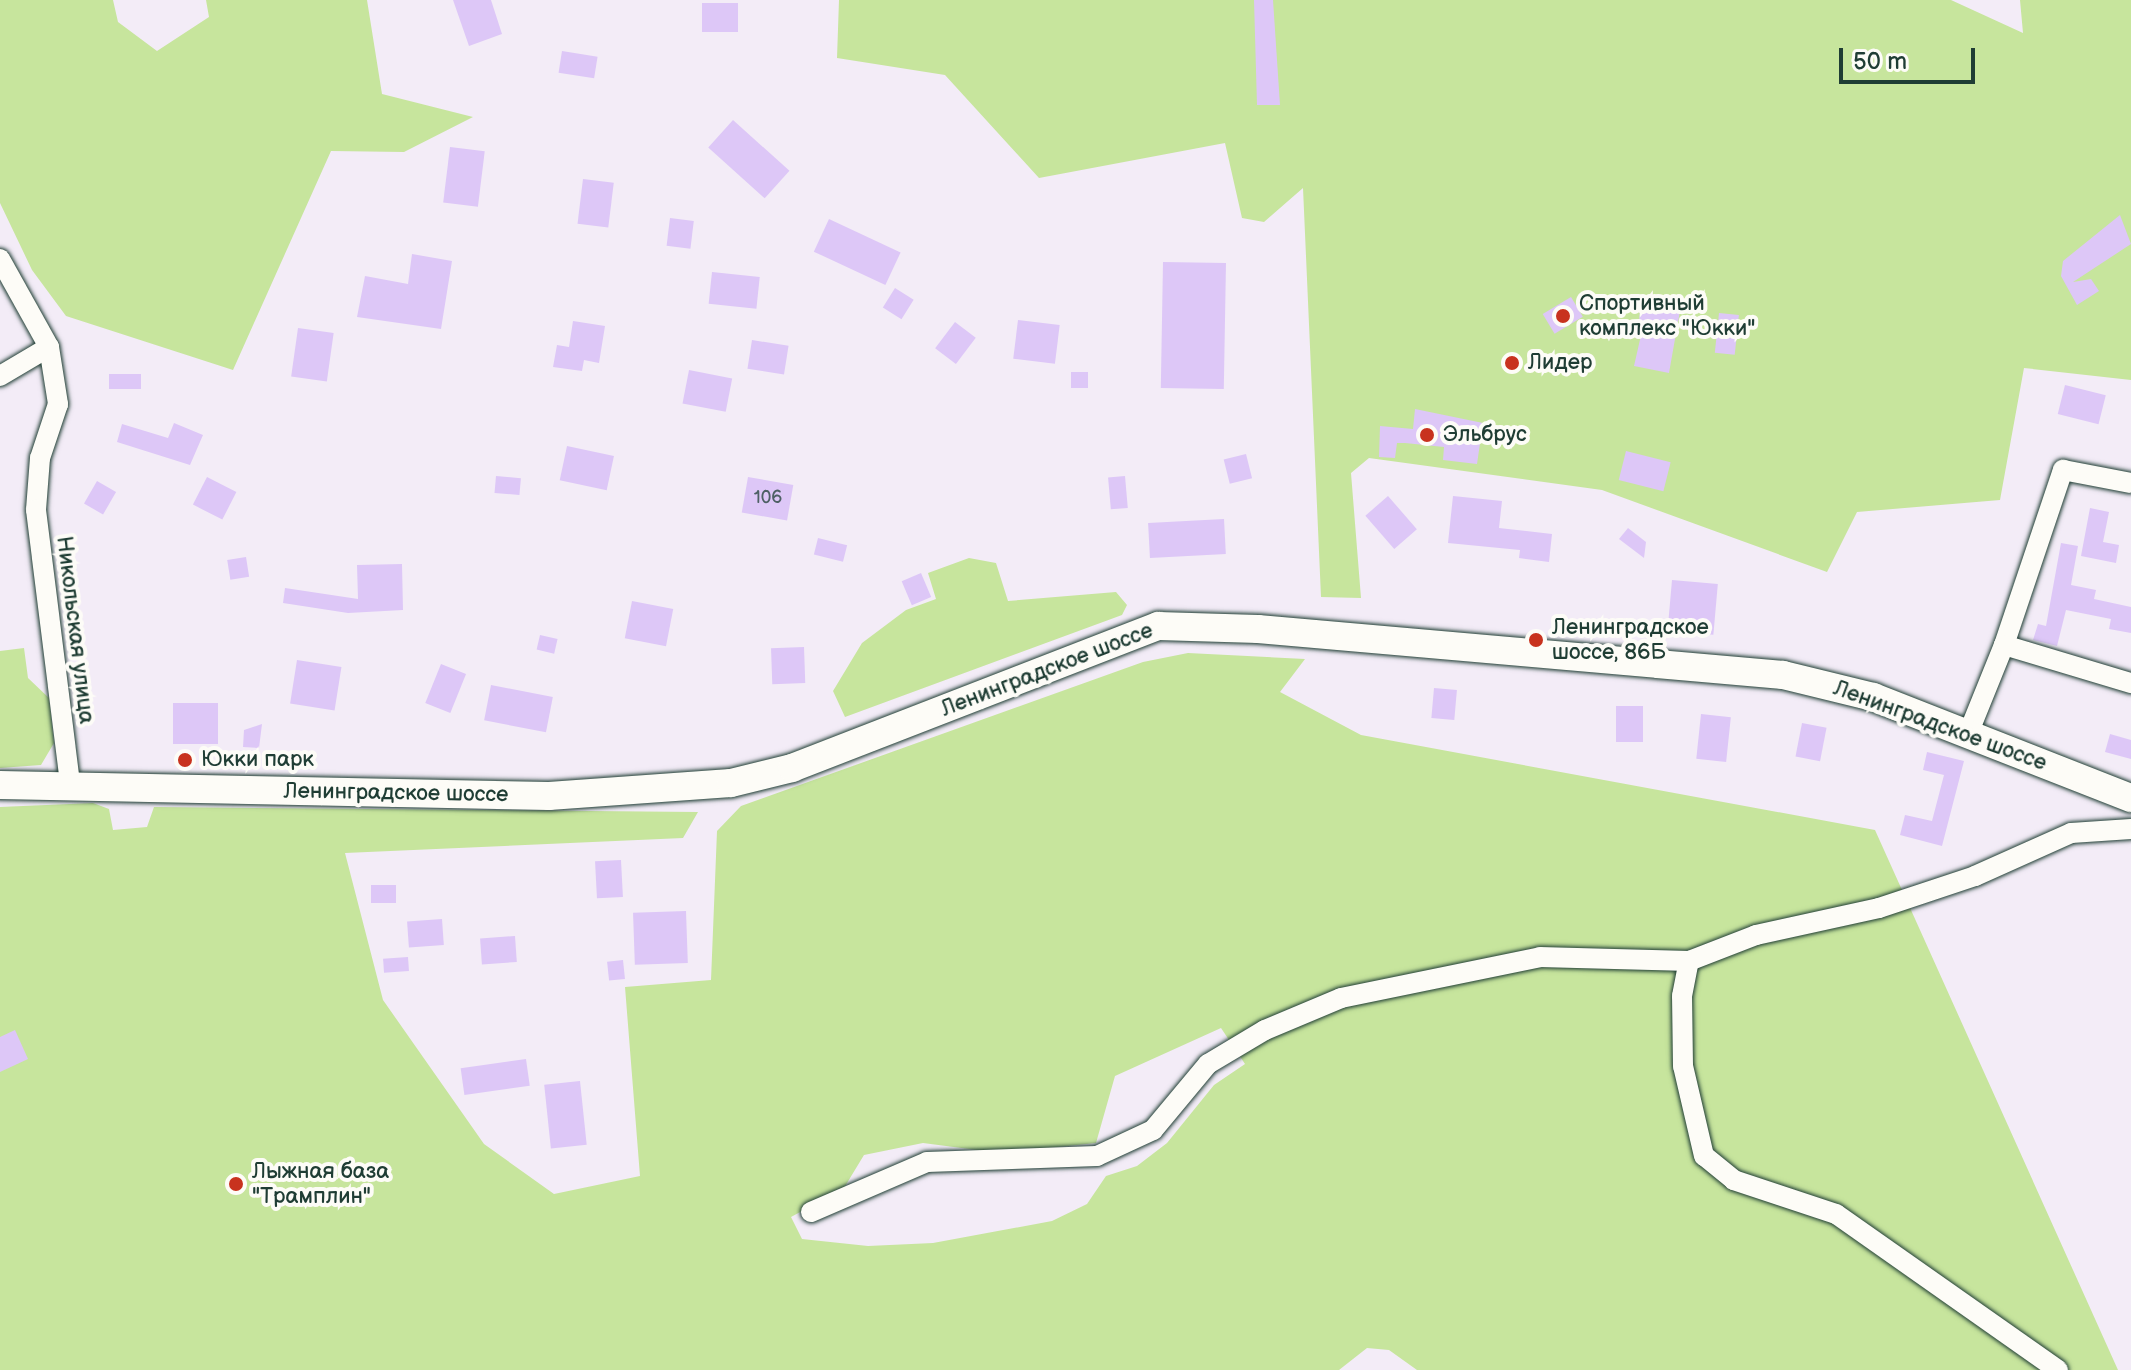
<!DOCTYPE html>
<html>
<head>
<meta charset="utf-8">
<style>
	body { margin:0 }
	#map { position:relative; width:2131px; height:1370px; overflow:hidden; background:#f3ecf7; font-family:"Balsamiq Sans",sans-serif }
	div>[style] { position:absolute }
	.green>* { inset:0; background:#c7e59d }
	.building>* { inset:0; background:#ddc7f7; transform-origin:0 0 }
	.roads { filter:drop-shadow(0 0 2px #1f3d34) drop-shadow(0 0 2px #1f3d34) }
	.minor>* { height:20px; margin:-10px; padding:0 10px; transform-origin:10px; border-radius:10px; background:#fdfcf7 }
	.secondary>* { height:28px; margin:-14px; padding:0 14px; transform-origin:14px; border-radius:14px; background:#fdfcf7 }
	.dots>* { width:22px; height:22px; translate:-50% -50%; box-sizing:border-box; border:4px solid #fdfcf7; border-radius:50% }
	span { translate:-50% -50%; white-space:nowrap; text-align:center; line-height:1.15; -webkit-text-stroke:8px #fdfcf7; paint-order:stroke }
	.number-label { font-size:18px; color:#4e6065 }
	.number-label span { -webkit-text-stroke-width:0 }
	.poi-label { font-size:22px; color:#1f3d34 }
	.left { translate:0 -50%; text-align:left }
	.street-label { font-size:22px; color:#1f3d34 }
	.scale { position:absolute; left:1839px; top:48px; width:136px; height:36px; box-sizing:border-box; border:4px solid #1f3d34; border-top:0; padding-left:10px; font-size:24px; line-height:28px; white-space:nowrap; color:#1f3d34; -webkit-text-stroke:6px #fdfcf7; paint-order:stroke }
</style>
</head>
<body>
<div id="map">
	<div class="green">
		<div style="clip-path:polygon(0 0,113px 0,118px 22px,157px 51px,209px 17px,206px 0,367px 0,382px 94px,473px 117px,404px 152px,331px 151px,233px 370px,66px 316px,32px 270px,0 203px)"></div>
		<div style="clip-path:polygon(839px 0,1951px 0,2023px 33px,2020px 0,2131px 0,2131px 380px,2024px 368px,2000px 500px,1857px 512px,1827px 572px,1602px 490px,1369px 458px,1351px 473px,1361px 598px,1321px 597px,1303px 188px,1264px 222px,1242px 218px,1225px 143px,1039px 178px,945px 75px,837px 58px)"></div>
		<div style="clip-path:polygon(969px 558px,996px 563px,1008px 601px,1116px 592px,1127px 605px,1122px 615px,845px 717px,833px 691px,862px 643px,906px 610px,936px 599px,928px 573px)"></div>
		<div style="clip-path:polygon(24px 648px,28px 678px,49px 698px,54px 743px,41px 765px,0 768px,0 651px)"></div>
		<div style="clip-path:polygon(evenodd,1188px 653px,1305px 659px,1280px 692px,1361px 735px,1875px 830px,2118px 1370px,1417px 1370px,1389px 1350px,1367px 1348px,1339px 1370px,0 1370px,0 807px,93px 803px,109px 809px,113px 830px,147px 827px,154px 807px,698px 812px,683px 838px,345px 853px,383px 1000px,484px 1144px,554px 1194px,640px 1176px,625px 987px,711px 980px,717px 831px,741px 806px,1143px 662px,1188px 653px,1221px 1028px,1245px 1064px,1214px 1085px,1167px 1143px,1137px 1166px,1106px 1176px,1087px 1204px,1052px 1221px,933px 1243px,868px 1246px,802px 1239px,791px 1217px,844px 1188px,864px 1155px,923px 1143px,1000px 1153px,1096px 1143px,1115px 1076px,1221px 1028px)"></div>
	</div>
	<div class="building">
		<div style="clip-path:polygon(453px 0,491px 0,502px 34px,469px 46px)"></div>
		<div style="clip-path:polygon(1254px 0,1273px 0,1280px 105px,1257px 105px)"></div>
		<div style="left:702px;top:3px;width:36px;height:29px"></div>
		<div style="left:562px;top:51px;width:36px;height:22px;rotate:9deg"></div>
		<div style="left:733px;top:120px;width:76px;height:37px;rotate:42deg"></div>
		<div style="left:450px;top:147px;width:35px;height:56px;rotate:7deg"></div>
		<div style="left:583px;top:179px;width:31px;height:45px;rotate:7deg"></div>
		<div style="clip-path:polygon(2120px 215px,2131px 244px,2073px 282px,2091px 279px,2099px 291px,2077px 305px,2061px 276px,2063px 261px)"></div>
		<div style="left:670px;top:218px;width:24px;height:28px;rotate:7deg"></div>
		<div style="left:829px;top:219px;width:79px;height:36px;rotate:25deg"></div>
		<div style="clip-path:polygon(412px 254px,452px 261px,441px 329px,357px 317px,365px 276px,408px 284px)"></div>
		<div style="left:1163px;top:262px;width:63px;height:126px;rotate:1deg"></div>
		<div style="left:712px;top:272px;width:48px;height:32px;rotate:6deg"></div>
		<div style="left:895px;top:288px;width:22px;height:23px;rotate:32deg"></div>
		<div style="left:1571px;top:297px;width:23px;height:33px;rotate:59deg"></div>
		<div style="clip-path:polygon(1641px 301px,1681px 305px,1669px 373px,1634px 366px,1644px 322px,1639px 321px)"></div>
		<div style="left:1719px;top:313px;width:20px;height:40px;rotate:6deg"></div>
		<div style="left:1018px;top:320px;width:42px;height:39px;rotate:7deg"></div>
		<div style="clip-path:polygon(573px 321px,605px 326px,599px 363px,584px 360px,582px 371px,553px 367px,557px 345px,569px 347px)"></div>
		<div style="left:955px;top:322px;width:26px;height:33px;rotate:37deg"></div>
		<div style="left:298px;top:328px;width:36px;height:49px;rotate:8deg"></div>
		<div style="left:752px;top:340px;width:37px;height:29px;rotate:9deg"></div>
		<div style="left:689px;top:370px;width:44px;height:34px;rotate:11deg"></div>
		<div style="left:1071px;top:372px;width:17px;height:16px"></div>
		<div style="left:109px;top:374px;width:32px;height:15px"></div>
		<div style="left:2065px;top:385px;width:42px;height:30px;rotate:14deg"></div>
		<div style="clip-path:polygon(1415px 409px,1483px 423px,1477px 464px,1443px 460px,1444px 447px,1405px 443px,1397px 443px,1395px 458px,1379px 457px,1380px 426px,1413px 429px)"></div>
		<div style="clip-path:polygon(174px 423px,203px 435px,190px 465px,117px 442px,122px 424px,168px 438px)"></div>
		<div style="left:567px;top:446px;width:48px;height:35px;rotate:12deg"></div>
		<div style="left:1626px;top:451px;width:46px;height:30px;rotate:14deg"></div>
		<div style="left:1246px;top:454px;width:25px;height:23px;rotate:76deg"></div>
		<div style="left:496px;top:476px;width:25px;height:17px;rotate:5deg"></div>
		<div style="left:1125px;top:476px;width:32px;height:17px;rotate:85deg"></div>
		<div style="left:207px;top:477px;width:33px;height:31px;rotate:27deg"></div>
		<div style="left:748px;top:477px;width:46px;height:36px;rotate:10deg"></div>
		<div style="left:97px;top:481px;width:22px;height:26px;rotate:30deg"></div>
		<div style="left:1388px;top:496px;width:44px;height:30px;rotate:49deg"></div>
		<div style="clip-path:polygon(1453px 496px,1502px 501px,1499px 528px,1552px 534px,1549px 562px,1519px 558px,1520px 550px,1448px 543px)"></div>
		<div style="clip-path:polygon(2090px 508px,2109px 512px,2103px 542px,2119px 545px,2116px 563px,2081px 556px)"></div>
		<div style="left:1224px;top:519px;width:35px;height:76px;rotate:87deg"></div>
		<div style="clip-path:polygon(1628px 528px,1646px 542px,1644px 558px,1619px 539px)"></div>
		<div style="left:818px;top:538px;width:30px;height:17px;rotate:14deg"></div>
		<div style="clip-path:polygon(2061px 543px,2078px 546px,2071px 585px,2096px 590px,2094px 599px,2131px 607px,2131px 633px,2109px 629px,2111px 619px,2066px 610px,2057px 646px,2033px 640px,2038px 624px,2046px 626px)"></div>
		<div style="left:246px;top:557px;width:20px;height:19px;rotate:81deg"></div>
		<div style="clip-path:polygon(402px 564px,403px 610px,348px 613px,283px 603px,285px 588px,358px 599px,357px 565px)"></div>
		<div style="left:921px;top:573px;width:26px;height:21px;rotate:67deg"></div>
		<div style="left:1672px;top:580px;width:46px;height:51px;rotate:5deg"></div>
		<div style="left:632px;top:601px;width:42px;height:38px;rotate:11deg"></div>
		<div style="left:540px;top:635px;width:18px;height:15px;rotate:13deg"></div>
		<div style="left:804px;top:647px;width:36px;height:33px;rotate:88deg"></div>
		<div style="left:297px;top:660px;width:45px;height:44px;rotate:9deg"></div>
		<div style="left:441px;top:664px;width:27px;height:42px;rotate:22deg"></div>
		<div style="left:491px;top:685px;width:63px;height:36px;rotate:11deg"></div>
		<div style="left:1434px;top:688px;width:23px;height:30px;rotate:5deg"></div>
		<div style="left:173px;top:703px;width:45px;height:41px"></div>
		<div style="left:1616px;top:706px;width:27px;height:36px"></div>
		<div style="left:1701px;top:714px;width:30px;height:45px;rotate:6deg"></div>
		<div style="left:1802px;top:723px;width:25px;height:34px;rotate:11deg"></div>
		<div style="clip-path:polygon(262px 724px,259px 748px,243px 747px,244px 730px)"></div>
		<div style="clip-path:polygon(2110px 734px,2131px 740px,2131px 759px,2105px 752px)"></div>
		<div style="clip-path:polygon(1927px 752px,1964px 761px,1942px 846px,1900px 835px,1905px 815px,1932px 821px,1944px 775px,1923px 770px)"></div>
		<div style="left:621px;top:860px;width:37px;height:26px;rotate:87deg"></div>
		<div style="left:371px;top:885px;width:25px;height:18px"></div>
		<div style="left:686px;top:911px;width:52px;height:53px;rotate:88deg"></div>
		<div style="left:442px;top:919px;width:26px;height:35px;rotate:86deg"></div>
		<div style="left:515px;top:936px;width:26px;height:35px;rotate:86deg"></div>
		<div style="left:408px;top:957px;width:14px;height:25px;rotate:86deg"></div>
		<div style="left:623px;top:960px;width:19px;height:16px;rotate:84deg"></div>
		<div style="clip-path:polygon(15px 1030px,28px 1059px,0 1072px,0 1037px)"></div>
		<div style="left:526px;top:1059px;width:27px;height:66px;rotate:82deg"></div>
		<div style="left:580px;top:1081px;width:64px;height:36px;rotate:84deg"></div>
	</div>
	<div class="roads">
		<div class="minor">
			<div style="left:0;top:259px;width:101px;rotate:60.9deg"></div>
			<div style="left:49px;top:347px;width:58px;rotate:81deg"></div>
			<div style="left:58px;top:404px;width:57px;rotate:108.4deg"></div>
			<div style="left:40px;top:458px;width:52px;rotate:94.4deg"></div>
			<div style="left:36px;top:510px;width:275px;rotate:82.9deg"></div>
			<div style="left:0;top:376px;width:57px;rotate:-30.6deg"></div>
			<div style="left:2004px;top:645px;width:185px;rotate:-71.4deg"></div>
			<div style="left:2063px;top:470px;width:69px;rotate:10.8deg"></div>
			<div style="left:1968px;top:734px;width:96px;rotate:-68deg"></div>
			<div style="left:2004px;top:645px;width:133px;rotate:16.7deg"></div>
			<div style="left:811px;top:1212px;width:126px;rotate:-23.3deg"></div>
			<div style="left:927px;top:1162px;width:170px;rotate:-2deg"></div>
			<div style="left:1097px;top:1156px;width:62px;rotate:-24.9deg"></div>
			<div style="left:1153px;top:1130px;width:86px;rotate:-50.2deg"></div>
			<div style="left:1208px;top:1064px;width:66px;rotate:-30.8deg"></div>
			<div style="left:1265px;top:1030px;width:82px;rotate:-22.8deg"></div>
			<div style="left:1341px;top:998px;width:203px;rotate:-11.6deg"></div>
			<div style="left:1540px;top:957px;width:149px;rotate:1.5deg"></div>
			<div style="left:2058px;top:1370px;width:271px;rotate:-144.9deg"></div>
			<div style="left:1836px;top:1214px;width:108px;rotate:-161.6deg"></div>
			<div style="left:1734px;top:1180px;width:38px;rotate:-141deg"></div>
			<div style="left:1704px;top:1156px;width:92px;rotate:-103.1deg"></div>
			<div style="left:1683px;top:1066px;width:70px;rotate:-90.8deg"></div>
			<div style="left:1682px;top:996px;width:36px;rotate:-79deg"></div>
			<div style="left:1689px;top:961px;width:72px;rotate:-21.2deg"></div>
			<div style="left:1756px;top:935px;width:126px;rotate:-12.4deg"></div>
			<div style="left:1879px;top:908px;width:101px;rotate:-18.4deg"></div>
			<div style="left:1975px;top:876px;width:105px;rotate:-24.1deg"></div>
			<div style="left:2071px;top:833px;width:60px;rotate:-3.8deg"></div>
		</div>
		<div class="secondary">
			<div style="left:0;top:785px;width:549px;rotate:1.15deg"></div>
			<div style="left:549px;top:796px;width:182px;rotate:-4.1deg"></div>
			<div style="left:731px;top:783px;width:63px;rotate:-13.8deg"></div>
			<div style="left:792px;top:768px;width:393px;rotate:-21.2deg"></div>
			<div style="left:1158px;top:626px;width:100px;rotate:1.7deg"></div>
			<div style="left:1258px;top:629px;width:527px;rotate:5.01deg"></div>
			<div style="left:1783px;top:675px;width:93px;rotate:13.7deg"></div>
			<div style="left:1873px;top:697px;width:277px;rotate:21.4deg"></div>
		</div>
	</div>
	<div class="dots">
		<div style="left:1563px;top:316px;background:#c8321e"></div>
		<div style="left:1512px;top:363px;background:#c8321e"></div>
		<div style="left:1427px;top:435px;background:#c8321e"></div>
		<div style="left:1536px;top:640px;background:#c8321e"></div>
		<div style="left:185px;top:760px;background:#c8321e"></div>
		<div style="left:236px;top:1184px;background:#c8321e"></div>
	</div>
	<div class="number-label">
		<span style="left:768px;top:498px">106</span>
	</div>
	<div class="poi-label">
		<span class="left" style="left:1579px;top:316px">Спортивный<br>комплекс "Юкки"</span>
		<span class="left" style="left:1528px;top:363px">Лидер</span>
		<span class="left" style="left:1443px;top:435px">Эльбрус</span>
		<span class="left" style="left:1552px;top:640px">Ленинградское<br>шоссе, 86Б</span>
		<span class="left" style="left:201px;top:760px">Юкки парк</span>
		<span class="left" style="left:252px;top:1184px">Лыжная база<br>"Трамплин"</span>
	</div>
	<div class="street-label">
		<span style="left:75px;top:630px;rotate:83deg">Никольская улица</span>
		<span style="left:1047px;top:670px;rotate:-21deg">Ленинградское шоссе</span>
		<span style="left:1940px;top:726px;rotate:20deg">Ленинградское шоссе</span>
		<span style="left:396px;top:793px;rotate:1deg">Ленинградское шоссе</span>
	</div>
	<div class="scale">50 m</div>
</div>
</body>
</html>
